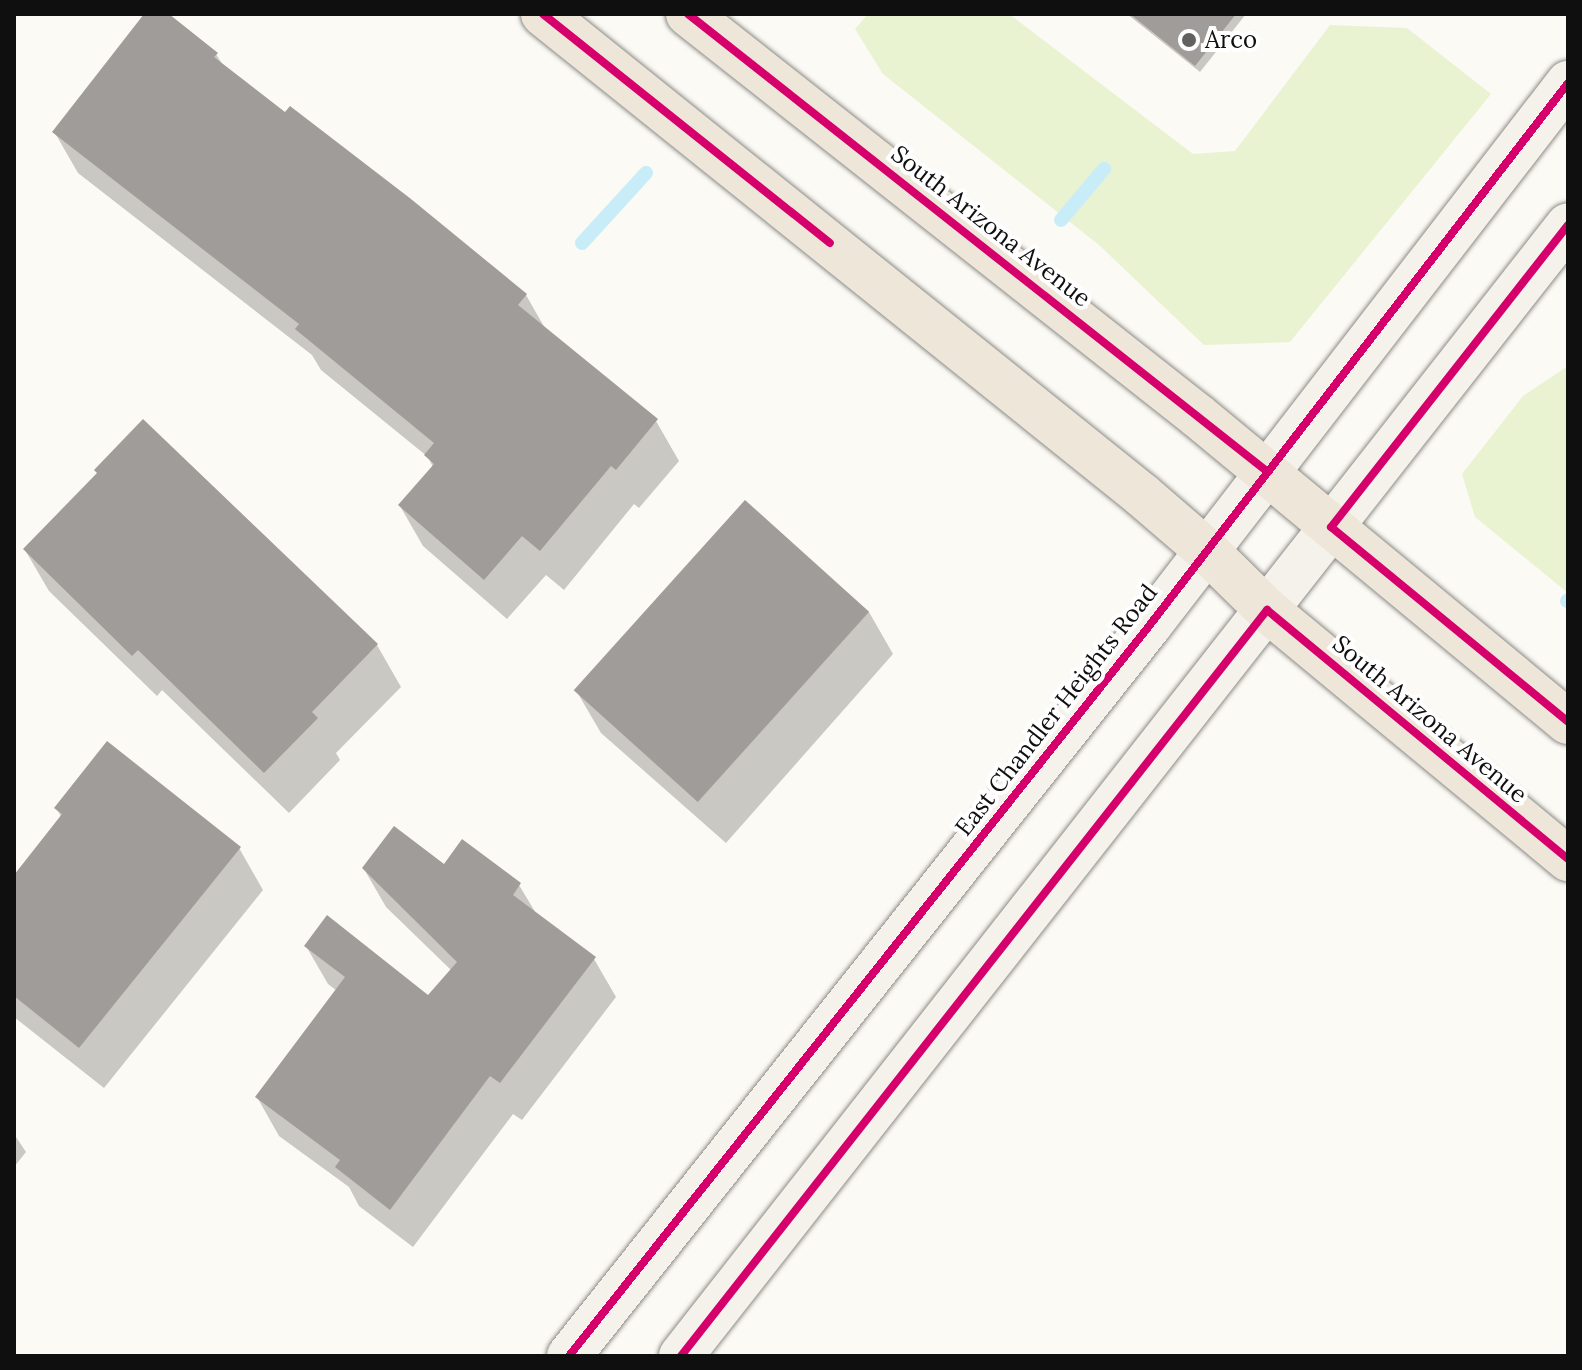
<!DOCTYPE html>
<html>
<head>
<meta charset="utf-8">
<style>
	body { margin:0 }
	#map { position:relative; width:1582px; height:1370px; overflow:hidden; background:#fcfaf4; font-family:Lora,serif }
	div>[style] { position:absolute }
	.green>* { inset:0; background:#e9f3d2 }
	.shadow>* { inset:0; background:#0003 }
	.stream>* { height:14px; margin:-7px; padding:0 7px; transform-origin:7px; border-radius:7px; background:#c8edf9 }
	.building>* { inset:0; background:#a09c99; transform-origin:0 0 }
	.roads { filter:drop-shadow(0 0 2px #8c8b89) drop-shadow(0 0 2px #8c8b89) }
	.secondary>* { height:44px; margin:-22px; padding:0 22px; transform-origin:22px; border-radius:22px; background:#f5f2eb }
	.primary>* { height:44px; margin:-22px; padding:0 22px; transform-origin:22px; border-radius:22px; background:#eee6d9 }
	.cycleway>* { height:8px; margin:-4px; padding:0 4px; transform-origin:4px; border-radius:4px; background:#d6006c }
	.dots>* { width:22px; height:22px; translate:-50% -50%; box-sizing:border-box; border:4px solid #fff; border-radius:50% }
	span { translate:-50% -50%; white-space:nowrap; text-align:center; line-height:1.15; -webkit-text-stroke:8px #fff; paint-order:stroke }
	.poi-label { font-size:24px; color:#0f0f0f }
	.left { translate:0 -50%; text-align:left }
	.street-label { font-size:24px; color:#0f0f0f }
	.frame { position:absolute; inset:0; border:16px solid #0f0f0f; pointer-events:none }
</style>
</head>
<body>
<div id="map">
	<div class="green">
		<div style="clip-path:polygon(868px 14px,1009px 14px,1193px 154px,1235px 151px,1330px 25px,1407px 28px,1491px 94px,1290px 342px,1204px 345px,1099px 245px,883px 74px,855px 29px)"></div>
		<div style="clip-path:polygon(1568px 366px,1568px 593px,1475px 517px,1462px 474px,1523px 396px)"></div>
	</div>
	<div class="shadow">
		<div style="clip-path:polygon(147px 14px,165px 14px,216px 54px,224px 67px,526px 295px,546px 330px,656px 421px,679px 461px,639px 508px,634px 504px,564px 590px,546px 575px,507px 619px,423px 546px,400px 506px,433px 467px,428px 457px,321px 370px,312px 355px,78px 173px,55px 133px)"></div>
		<div style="clip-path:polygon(1127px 14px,1246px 14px,1200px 72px)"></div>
		<div style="clip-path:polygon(143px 422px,377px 645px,401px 687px,336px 753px,340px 760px,289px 813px,162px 690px,157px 696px,49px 591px,25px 550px,99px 475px)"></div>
		<div style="clip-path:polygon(869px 612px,893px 654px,726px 843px,601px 733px,577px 692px)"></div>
		<div style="clip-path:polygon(56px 808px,239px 848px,263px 890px,104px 1088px,14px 1017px,14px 878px,62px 818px)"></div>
		<div style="clip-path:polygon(444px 866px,519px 885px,537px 915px,594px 959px,616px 997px,522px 1120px,513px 1114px,413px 1247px,359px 1206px,349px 1187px,279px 1136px,257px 1097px,337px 991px,328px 984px,306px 946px,428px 997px,452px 971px,386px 907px,364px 869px)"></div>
		<div style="clip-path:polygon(14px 1134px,26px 1152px,14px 1167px)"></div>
	</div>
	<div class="stream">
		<div style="left:1061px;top:220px;width:67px;rotate:-49.9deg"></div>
		<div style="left:582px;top:243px;width:95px;rotate:-47.6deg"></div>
		<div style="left:1567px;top:601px;width:1px;rotate:-45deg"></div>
	</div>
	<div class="building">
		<div style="clip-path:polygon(144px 14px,169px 14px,218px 53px,214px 57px,285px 112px,290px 106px,411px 199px,527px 294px,518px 305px,658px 419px,616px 470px,611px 466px,540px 551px,522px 536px,484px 580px,398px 505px,434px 464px,424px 455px,434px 443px,295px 329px,299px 324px,52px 132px)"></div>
		<div style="clip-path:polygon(1130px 14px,1236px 14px,1195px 66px)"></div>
		<div style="clip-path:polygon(143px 419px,378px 644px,312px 712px,318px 718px,264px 773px,138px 650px,132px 656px,23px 549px,97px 473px,94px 470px)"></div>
		<div style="left:745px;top:500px;width:167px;height:256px;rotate:42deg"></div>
		<div style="clip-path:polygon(107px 741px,241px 847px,79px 1048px,14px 996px,14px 875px,62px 814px,54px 808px)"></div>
		<div style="clip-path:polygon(394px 826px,444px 864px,462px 839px,521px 883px,513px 895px,596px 957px,500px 1083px,490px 1076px,390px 1210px,335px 1167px,340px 1160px,255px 1097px,345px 977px,304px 946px,327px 915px,428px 995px,457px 962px,362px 868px)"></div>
	</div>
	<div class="roads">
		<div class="secondary">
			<div style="left:569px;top:1356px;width:932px;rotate:-51.53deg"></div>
			<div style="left:1149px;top:626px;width:686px;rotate:-52.34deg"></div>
			<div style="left:681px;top:1356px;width:1437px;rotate:-51.89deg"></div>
		</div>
		<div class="primary">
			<div style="left:543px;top:14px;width:768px;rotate:38.76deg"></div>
			<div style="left:1142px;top:495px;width:86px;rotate:40.7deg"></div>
			<div style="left:1207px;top:551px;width:84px;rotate:44.5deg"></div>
			<div style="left:1267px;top:610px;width:391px;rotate:39.6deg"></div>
			<div style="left:688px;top:14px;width:649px;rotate:38.25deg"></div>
			<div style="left:1198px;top:416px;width:480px;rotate:39.6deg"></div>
		</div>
	</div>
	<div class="cycleway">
		<div style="left:543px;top:14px;width:367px;rotate:38.6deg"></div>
		<div style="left:688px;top:14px;width:739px;rotate:38.3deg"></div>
		<div style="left:1568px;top:225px;width:384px;rotate:128.1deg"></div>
		<div style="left:1331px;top:527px;width:307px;rotate:39.4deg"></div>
		<div style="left:569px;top:1356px;width:932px;rotate:-51.53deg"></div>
		<div style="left:1149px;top:626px;width:686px;rotate:-52.34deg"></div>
		<div style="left:681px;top:1356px;width:949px;rotate:-51.85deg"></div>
		<div style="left:1267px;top:610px;width:391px;rotate:39.6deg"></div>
	</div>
	<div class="dots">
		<div style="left:1189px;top:40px;background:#62615f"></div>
	</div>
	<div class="poi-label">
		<span class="left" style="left:1205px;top:40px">Arco</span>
	</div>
	<div class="street-label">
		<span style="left:991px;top:226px;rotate:38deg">South Arizona Avenue</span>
		<span style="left:1056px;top:710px;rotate:-52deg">East Chandler Heights Road</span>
		<span style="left:1430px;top:719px;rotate:40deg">South Arizona Avenue</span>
	</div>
	<div class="frame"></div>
</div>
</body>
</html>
